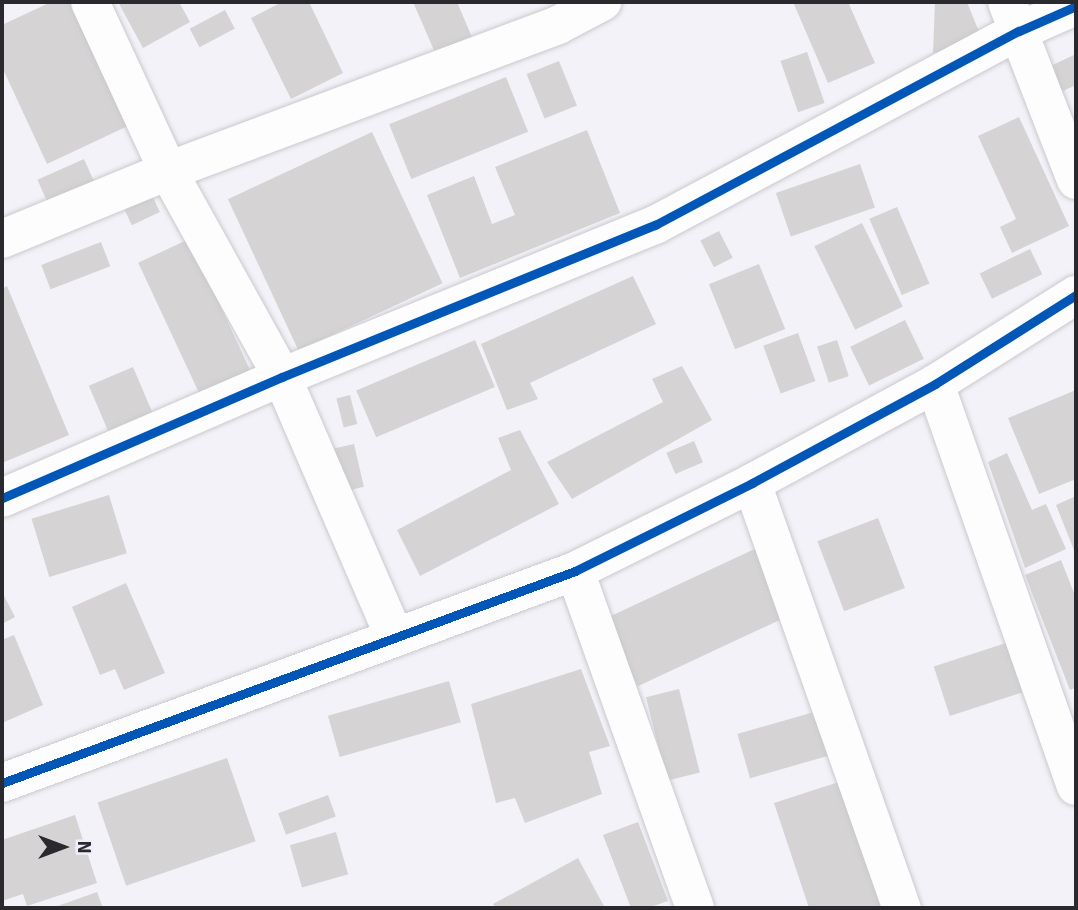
<!DOCTYPE html>
<html>
<head>
<meta charset="utf-8">
<style>
	body { margin:0 }
	#map { position:relative; width:1078px; height:910px; overflow:hidden; background:#f2f2f8; font-family:Signika,sans-serif }
	div>[style] { position:absolute }
	.building>* { inset:0; background:#d5d3d4; transform-origin:0 0 }
	.roads { filter:drop-shadow(0 0 2px #c9c9ce) drop-shadow(0 0 2px #c9c9ce) }
	.street>* { height:38px; margin:-19px; padding:0 19px; transform-origin:19px; border-radius:19px; background:#fdfdfe }
	.secondary>* { height:38px; margin:-19px; padding:0 19px; transform-origin:19px; border-radius:19px; background:#fdfdfe }
	.cycleway>* { height:9px; margin:-4.5px; padding:0 4.5px; transform-origin:4.5px; border-radius:4.5px; background:#0057b8 }
	span { translate:-50% -50%; white-space:nowrap; text-align:center; line-height:1.15; -webkit-text-stroke:5px #efeffb; paint-order:stroke }
	.frame { position:absolute; inset:0; border:4px solid #29292e; pointer-events:none }
	.north { position:absolute; left:28px; top:812px; width:70px; height:70px; -webkit-text-stroke:5px #efeffb; paint-order:stroke; rotate:90deg; font-size:19px; font-weight:700; line-height:28px; text-align:center; color:#29292e }
	.north::after { content:''; display:block; margin:auto; width:24px; height:32px; background:#29292e; clip-path:polygon(50% 0,100% 100%,50% 72%,0 100%) }
</style>
</head>
<body>
<div id="map">
	<div class="building">
		<div style="clip-path:polygon(51px 2px,75px 2px,132px 124px,47px 164px,2px 67px,2px 25px)"></div>
		<div style="clip-path:polygon(118px 2px,179px 2px,190px 22px,143px 48px)"></div>
		<div style="clip-path:polygon(282px 2px,309px 2px,343px 73px,291px 99px,251px 18px)"></div>
		<div style="clip-path:polygon(413px 2px,457px 2px,474px 42px,437px 57px)"></div>
		<div style="clip-path:polygon(793px 2px,848px 2px,875px 63px,828px 83px)"></div>
		<div style="clip-path:polygon(935px 2px,967px 2px,982px 39px,961px 48px,933px 53px)"></div>
		<div style="left:225px;top:10px;width:21px;height:40px;rotate:62deg"></div>
		<div style="left:807px;top:52px;width:54px;height:28px;rotate:71deg"></div>
		<div style="clip-path:polygon(1076px 54px,1076px 85px,1052px 96px,1040px 71px)"></div>
		<div style="left:559px;top:61px;width:48px;height:35px;rotate:68deg"></div>
		<div style="left:506px;top:77px;width:59px;height:126px;rotate:68deg"></div>
		<div style="clip-path:polygon(1019px 117px,1069px 226px,1012px 253px,1000px 227px,1016px 219px,978px 136px)"></div>
		<div style="clip-path:polygon(587px 130px,620px 213px,460px 278px,427px 195px,474px 176px,492px 224px,515px 215px,495px 167px)"></div>
		<div style="left:372px;top:132px;width:167px;height:159px;rotate:65deg"></div>
		<div style="left:84px;top:159px;width:27px;height:51px;rotate:66deg"></div>
		<div style="left:860px;top:164px;width:46px;height:89px;rotate:71deg"></div>
		<div style="left:151px;top:193px;width:21px;height:31px;rotate:65deg"></div>
		<div style="left:897px;top:207px;width:83px;height:30px;rotate:67deg"></div>
		<div style="left:862px;top:223px;width:93px;height:53px;rotate:64deg"></div>
		<div style="left:719px;top:231px;width:30px;height:21px;rotate:63deg"></div>
		<div style="left:189px;top:239px;width:150px;height:56px;rotate:65deg"></div>
		<div style="left:101px;top:242px;width:26px;height:64px;rotate:69deg"></div>
		<div style="left:1030px;top:249px;width:28px;height:56px;rotate:64deg"></div>
		<div style="left:759px;top:264px;width:70px;height:54px;rotate:68deg"></div>
		<div style="clip-path:polygon(633px 276px,656px 324px,530px 383px,538px 399px,507px 410px,481px 344px)"></div>
		<div style="clip-path:polygon(7px 286px,69px 435px,2px 463px,2px 289px)"></div>
		<div style="left:905px;top:320px;width:43px;height:61px;rotate:64deg"></div>
		<div style="left:798px;top:333px;width:51px;height:37px;rotate:70deg"></div>
		<div style="left:475px;top:340px;width:51px;height:129px;rotate:67deg"></div>
		<div style="left:837px;top:340px;width:38px;height:21px;rotate:72deg"></div>
		<div style="clip-path:polygon(682px 366px,712px 420px,572px 499px,547px 462px,663px 402px,652px 379px)"></div>
		<div style="left:133px;top:367px;width:49px;height:48px;rotate:67deg"></div>
		<div style="clip-path:polygon(1076px 390px,1076px 479px,1039px 494px,1008px 418px)"></div>
		<div style="left:350px;top:395px;width:30px;height:14px;rotate:76deg"></div>
		<div style="clip-path:polygon(520px 430px,559px 504px,420px 576px,397px 530px,511px 470px,498px 438px)"></div>
		<div style="left:694px;top:441px;width:23px;height:30px;rotate:67deg"></div>
		<div style="left:354px;top:444px;width:44px;height:25px;rotate:77deg"></div>
		<div style="clip-path:polygon(1007px 453px,1032px 510px,1046px 504px,1066px 549px,1025px 568px,988px 462px)"></div>
		<div style="left:109px;top:495px;width:61px;height:81px;rotate:73deg"></div>
		<div style="clip-path:polygon(1076px 496px,1076px 555px,1056px 505px)"></div>
		<div style="left:878px;top:518px;width:75px;height:65px;rotate:69deg"></div>
		<div style="left:761px;top:546px;width:75px;height:171px;rotate:65deg"></div>
		<div style="clip-path:polygon(1061px 560px,1076px 598px,1076px 687px,1070px 690px,1025px 575px)"></div>
		<div style="clip-path:polygon(126px 583px,165px 673px,124px 690px,115px 669px,100px 675px,72px 607px)"></div>
		<div style="clip-path:polygon(2px 592px,15px 617px,2px 624px)"></div>
		<div style="clip-path:polygon(14px 635px,43px 705px,2px 723px,2px 640px)"></div>
		<div style="left:1006px;top:643px;width:52px;height:76px;rotate:72deg"></div>
		<div style="clip-path:polygon(581px 669px,610px 746px,589px 752px,602px 794px,525px 823px,515px 798px,496px 803px,471px 704px)"></div>
		<div style="left:449px;top:681px;width:43px;height:126px;rotate:74deg"></div>
		<div style="left:679px;top:689px;width:86px;height:34px;rotate:76deg"></div>
		<div style="left:821px;top:710px;width:46px;height:87px;rotate:74deg"></div>
		<div style="left:227px;top:758px;width:88px;height:137px;rotate:71deg"></div>
		<div style="clip-path:polygon(848px 779px,889px 905px,881px 908px,809px 908px,774px 803px)"></div>
		<div style="left:328px;top:795px;width:23px;height:53px;rotate:70deg"></div>
		<div style="clip-path:polygon(75px 815px,97px 883px,27px 906px,23px 894px,2px 901px,2px 840px)"></div>
		<div style="clip-path:polygon(638px 822px,668px 901px,648px 908px,631px 908px,603px 835px)"></div>
		<div style="left:336px;top:832px;width:44px;height:48px;rotate:74deg"></div>
		<div style="clip-path:polygon(578px 858px,605px 908px,496px 908px,493px 904px)"></div>
		<div style="clip-path:polygon(97px 892px,103px 908px,52px 908px)"></div>
	</div>
	<div class="roads">
		<div class="street">
			<div style="left:90px;top:2px;width:186px;rotate:65.2deg"></div>
			<div style="left:168px;top:171px;width:235px;rotate:61deg"></div>
			<div style="left:282px;top:377px;width:284px;rotate:66.6deg"></div>
			<div style="left:1007px;top:2px;width:191px;rotate:68.8deg"></div>
			<div style="left:2px;top:239px;width:179px;rotate:-22.3deg"></div>
			<div style="left:168px;top:171px;width:416px;rotate:-20.5deg"></div>
			<div style="left:558px;top:25px;width:50px;rotate:-27.6deg"></div>
			<div style="left:935px;top:384px;width:426px;rotate:70.7deg"></div>
			<div style="left:752px;top:483px;width:451px;rotate:70.6deg"></div>
			<div style="left:2px;top:498px;width:305px;rotate:-23.4deg"></div>
			<div style="left:282px;top:377px;width:403px;rotate:-22.2deg"></div>
			<div style="left:655px;top:225px;width:412px;rotate:-28.1deg"></div>
			<div style="left:1019px;top:31px;width:62px;rotate:-23.7deg"></div>
			<div style="left:575px;top:571px;width:358px;rotate:70.4deg"></div>
		</div>
		<div class="secondary">
			<div style="left:2px;top:783px;width:611px;rotate:-20.3deg"></div>
			<div style="left:575px;top:571px;width:198px;rotate:-26.4deg"></div>
			<div style="left:752px;top:483px;width:208px;rotate:-28.4deg"></div>
			<div style="left:935px;top:384px;width:167px;rotate:-32.3deg"></div>
		</div>
	</div>
	<div class="cycleway">
		<div style="left:2px;top:498px;width:305px;rotate:-23.4deg"></div>
		<div style="left:282px;top:377px;width:403px;rotate:-22.2deg"></div>
		<div style="left:655px;top:225px;width:412px;rotate:-28.1deg"></div>
		<div style="left:1019px;top:31px;width:62px;rotate:-23.7deg"></div>
		<div style="left:2px;top:783px;width:611px;rotate:-20.3deg"></div>
		<div style="left:575px;top:571px;width:198px;rotate:-26.4deg"></div>
		<div style="left:752px;top:483px;width:208px;rotate:-28.4deg"></div>
		<div style="left:935px;top:384px;width:167px;rotate:-32.3deg"></div>
	</div>
	<div class="frame"></div>
	<div class="north">N</div>
</div>
</body>
</html>
